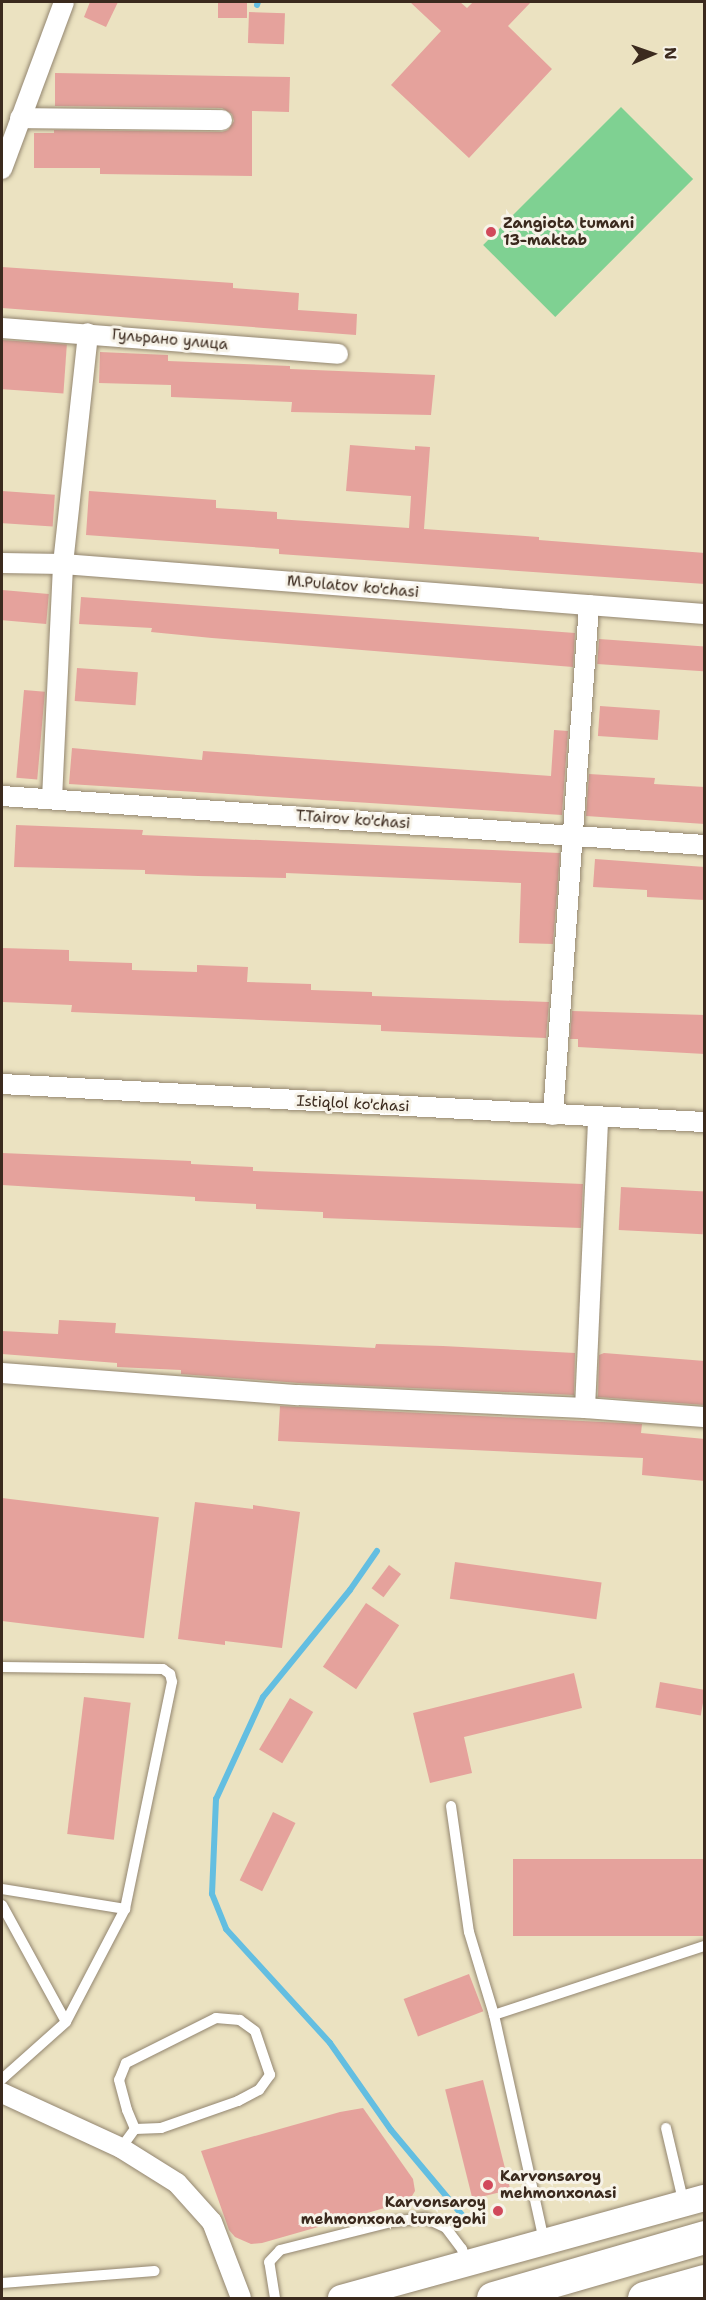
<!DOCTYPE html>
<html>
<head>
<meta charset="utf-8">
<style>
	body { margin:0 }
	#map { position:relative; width:706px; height:2300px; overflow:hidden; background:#ebe2c1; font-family:"Shantell Sans",sans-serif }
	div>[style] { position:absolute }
	.green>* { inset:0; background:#7fd192; transform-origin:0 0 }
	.stream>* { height:6px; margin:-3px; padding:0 3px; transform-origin:3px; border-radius:3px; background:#63bee1 }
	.building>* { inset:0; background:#e5a29c; transform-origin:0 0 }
	.roads { filter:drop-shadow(0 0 2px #938670) drop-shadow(0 0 2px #938670) }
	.service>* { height:10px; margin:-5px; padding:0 5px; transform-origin:5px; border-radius:5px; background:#fff }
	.minor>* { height:20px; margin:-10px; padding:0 10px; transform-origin:10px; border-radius:10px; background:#fff }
	.tertiary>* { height:26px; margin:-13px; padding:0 13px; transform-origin:13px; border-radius:13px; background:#fff }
	.trunk>* { height:33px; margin:-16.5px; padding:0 16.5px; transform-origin:16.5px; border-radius:16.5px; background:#fff }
	.dots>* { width:16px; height:16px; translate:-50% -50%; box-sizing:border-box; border:3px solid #f7f3e8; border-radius:50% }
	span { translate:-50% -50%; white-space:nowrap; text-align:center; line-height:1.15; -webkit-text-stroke:6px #f7f3e8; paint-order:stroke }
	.poi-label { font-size:15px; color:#3b2a1e; font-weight:700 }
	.left { translate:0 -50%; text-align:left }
	.right { translate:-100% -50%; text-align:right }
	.street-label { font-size:15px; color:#3b2a1e }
	.frame { position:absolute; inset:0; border:3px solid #3b2a1e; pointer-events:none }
	.north { position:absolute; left:622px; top:24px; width:60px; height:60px; -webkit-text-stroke:4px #f7f3e8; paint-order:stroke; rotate:88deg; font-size:16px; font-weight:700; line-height:24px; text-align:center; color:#3b2a1e }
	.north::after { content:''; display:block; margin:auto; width:21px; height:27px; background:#3b2a1e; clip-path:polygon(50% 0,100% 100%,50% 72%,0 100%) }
</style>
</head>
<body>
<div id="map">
	<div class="green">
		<div style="left:621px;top:107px;width:102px;height:195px;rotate:45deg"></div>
	</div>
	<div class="stream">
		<div style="left:257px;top:5px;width:3px;rotate:-72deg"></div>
		<div style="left:377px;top:1551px;width:47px;rotate:124.7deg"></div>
		<div style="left:350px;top:1590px;width:138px;rotate:129.1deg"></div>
		<div style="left:263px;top:1697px;width:112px;rotate:114.7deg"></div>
		<div style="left:216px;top:1799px;width:95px;rotate:92.4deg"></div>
		<div style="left:212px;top:1894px;width:38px;rotate:68deg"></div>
		<div style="left:226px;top:1929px;width:154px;rotate:47.6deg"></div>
		<div style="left:330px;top:2043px;width:106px;rotate:55deg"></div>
		<div style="left:391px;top:2130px;width:119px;rotate:50.1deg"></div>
	</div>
	<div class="building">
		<div style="clip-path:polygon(90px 2px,118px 2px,106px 27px,84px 17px)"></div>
		<div style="left:218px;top:2px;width:29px;height:16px"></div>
		<div style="clip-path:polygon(410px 2px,460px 2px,467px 8px,473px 2px,531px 2px,508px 26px,552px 69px,469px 158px,391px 85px,441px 31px)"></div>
		<div style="left:249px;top:12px;width:36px;height:31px;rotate:2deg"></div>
		<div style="clip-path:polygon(55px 73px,290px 77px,289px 112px,252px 111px,252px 176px,100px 174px,100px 168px,34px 168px,34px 133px,54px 133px,54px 130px,222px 132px,228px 130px,234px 121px,232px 114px,222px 108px,55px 106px)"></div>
		<div style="clip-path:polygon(2px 267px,233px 283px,233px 288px,299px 293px,298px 310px,357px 314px,356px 335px,2px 308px)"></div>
		<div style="left:2px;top:340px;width:65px;height:49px;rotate:4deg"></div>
		<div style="clip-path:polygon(100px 352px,168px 355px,168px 361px,290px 366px,290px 369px,435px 375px,431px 415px,291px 412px,292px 402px,171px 397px,171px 385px,99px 383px)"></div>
		<div style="clip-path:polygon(350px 445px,415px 450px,415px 446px,430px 447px,424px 529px,539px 537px,539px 540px,705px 553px,705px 584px,279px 554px,279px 549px,86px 535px,89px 491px,216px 500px,216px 508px,277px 512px,277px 519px,409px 528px,411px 496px,346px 491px)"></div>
		<div style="left:2px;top:491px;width:53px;height:32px;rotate:4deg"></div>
		<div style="left:2px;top:590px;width:47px;height:30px;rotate:5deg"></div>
		<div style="clip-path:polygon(81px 597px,575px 633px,573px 667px,212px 638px,151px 632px,152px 628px,79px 624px)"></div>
		<div style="left:599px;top:639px;width:106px;height:25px;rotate:4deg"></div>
		<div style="left:77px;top:668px;width:61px;height:33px;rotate:4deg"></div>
		<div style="left:24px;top:690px;width:21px;height:88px;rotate:5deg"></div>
		<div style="left:600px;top:706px;width:60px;height:30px;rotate:4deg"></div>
		<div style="clip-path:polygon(554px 730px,568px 731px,562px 815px,69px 784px,72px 748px,202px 760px,203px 751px,551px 776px)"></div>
		<div style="clip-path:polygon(589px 774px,655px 778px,654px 784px,705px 787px,705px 824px,586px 816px)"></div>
		<div style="clip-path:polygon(16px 825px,143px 830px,142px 835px,560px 853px,553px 944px,519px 943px,521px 883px,286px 873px,286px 878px,198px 876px,145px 874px,145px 870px,14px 867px)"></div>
		<div style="clip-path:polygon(595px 859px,705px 867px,705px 900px,647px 897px,647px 890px,593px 887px)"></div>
		<div style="clip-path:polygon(2px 948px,69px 950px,69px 961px,132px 963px,132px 970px,197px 972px,197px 965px,248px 967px,247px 982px,311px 984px,311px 990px,372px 992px,372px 996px,549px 1002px,546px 1038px,381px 1031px,381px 1025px,71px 1012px,72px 1005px,2px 1002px)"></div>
		<div style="clip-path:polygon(572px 1011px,705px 1015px,705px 1054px,578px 1047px,578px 1039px,570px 1039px)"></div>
		<div style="clip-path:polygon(2px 1153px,191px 1161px,191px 1164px,253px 1167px,253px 1171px,583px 1184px,581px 1228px,323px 1218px,323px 1212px,256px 1209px,256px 1204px,195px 1201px,195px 1197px,2px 1185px)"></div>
		<div style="left:621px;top:1187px;width:84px;height:43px;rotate:3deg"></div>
		<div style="clip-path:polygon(59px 1320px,116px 1323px,115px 1333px,242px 1341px,375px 1348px,376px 1344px,443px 1346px,575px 1353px,574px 1395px,299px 1383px,181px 1374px,181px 1370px,117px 1367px,117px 1363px,2px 1354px,2px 1331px,58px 1334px)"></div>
		<div style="clip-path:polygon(604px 1353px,705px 1361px,705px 1405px,598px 1397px,599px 1355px)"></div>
		<div style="clip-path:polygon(280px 1406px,642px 1424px,641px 1433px,705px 1439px,705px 1481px,642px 1475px,643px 1458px,278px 1441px)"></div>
		<div style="left:2px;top:1498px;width:158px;height:122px;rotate:7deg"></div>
		<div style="clip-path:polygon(195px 1502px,253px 1509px,253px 1505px,300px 1512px,282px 1648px,225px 1641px,225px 1645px,178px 1639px)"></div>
		<div style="left:455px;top:1562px;width:148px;height:37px;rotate:8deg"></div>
		<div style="left:389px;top:1565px;width:15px;height:29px;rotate:37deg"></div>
		<div style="left:366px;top:1603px;width:40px;height:77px;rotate:34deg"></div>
		<div style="clip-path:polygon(574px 1673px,582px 1708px,464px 1737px,472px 1773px,430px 1783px,413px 1713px)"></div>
		<div style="left:660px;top:1682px;width:46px;height:26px;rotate:10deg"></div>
		<div style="left:84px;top:1697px;width:47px;height:138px;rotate:7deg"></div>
		<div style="left:290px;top:1698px;width:27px;height:60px;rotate:31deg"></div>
		<div style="left:273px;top:1812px;width:25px;height:76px;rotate:26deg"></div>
		<div style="left:705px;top:1859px;width:77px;height:192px;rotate:90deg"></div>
		<div style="left:469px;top:1974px;width:40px;height:70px;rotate:69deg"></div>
		<div style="left:483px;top:2080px;width:113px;height:39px;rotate:76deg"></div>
		<div style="clip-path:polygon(363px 2108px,413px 2179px,415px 2191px,409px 2201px,262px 2243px,251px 2244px,235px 2237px,229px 2230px,201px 2151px,340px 2112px)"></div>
	</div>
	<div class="roads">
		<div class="service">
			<div style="left:2px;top:1667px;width:161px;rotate:0.7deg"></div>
			<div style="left:163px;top:1669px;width:9px;rotate:36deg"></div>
			<div style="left:170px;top:1674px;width:8px;rotate:76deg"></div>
			<div style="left:172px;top:1682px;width:232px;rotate:101.7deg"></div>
			<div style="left:125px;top:1909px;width:127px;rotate:117.6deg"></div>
			<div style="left:66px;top:2022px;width:86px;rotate:138.3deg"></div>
			<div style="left:451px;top:1806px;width:127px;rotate:81.9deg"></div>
			<div style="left:469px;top:1932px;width:87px;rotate:73.2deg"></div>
			<div style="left:494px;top:2015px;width:231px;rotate:77.5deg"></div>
			<div style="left:2px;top:1889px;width:125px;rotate:9.2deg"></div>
			<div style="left:2px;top:1905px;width:133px;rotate:61.3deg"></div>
			<div style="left:494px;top:2015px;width:221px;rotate:-18.2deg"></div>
			<div style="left:666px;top:2128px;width:78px;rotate:76.7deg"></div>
			<div style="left:121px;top:2148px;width:24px;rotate:-54deg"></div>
			<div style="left:135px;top:2129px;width:26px;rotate:-2deg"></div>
			<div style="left:161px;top:2128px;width:82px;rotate:-19.3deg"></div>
			<div style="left:238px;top:2101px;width:24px;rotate:-28deg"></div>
			<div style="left:259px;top:2090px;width:19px;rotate:-54deg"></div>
			<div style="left:270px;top:2075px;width:46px;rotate:-108.8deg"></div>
			<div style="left:255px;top:2031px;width:19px;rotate:-144deg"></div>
			<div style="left:240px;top:2020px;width:24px;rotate:-175deg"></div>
			<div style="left:216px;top:2018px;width:101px;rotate:153.4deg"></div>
			<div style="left:126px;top:2063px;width:18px;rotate:112deg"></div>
			<div style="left:119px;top:2080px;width:31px;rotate:75deg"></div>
			<div style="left:127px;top:2110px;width:21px;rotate:67deg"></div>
			<div style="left:2px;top:2283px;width:153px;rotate:-4.5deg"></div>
			<div style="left:275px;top:2298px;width:36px;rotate:-99deg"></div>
			<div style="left:269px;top:2262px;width:16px;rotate:-47deg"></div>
			<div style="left:280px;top:2250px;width:114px;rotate:-14.2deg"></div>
			<div style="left:391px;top:2222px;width:34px;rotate:-7deg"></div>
			<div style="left:425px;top:2218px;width:23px;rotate:25deg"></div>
			<div style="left:446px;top:2228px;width:26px;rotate:53deg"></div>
			<div style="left:462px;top:2249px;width:17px;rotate:73deg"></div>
		</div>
		<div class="minor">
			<div style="left:20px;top:118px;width:202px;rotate:0.6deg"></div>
			<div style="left:2px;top:169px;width:178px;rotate:-69.6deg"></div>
			<div style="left:2px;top:328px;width:337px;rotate:4.4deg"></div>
			<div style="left:2px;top:563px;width:61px;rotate:0.9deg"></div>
			<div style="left:63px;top:564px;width:643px;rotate:4.46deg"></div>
			<div style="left:2px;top:796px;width:704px;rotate:3.99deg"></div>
			<div style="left:52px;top:799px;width:235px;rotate:-87.3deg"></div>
			<div style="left:63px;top:564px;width:232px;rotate:-83.8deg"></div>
			<div style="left:2px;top:1084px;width:703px;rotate:3.1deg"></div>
			<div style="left:553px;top:1115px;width:511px;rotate:-85.96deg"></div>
			<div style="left:2px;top:1373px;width:297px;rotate:4.3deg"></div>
			<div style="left:298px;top:1395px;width:287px;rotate:2.6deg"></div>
			<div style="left:585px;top:1408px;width:119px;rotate:4.3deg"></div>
			<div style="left:585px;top:1408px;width:290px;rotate:-87.4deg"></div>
			<div style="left:2px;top:2093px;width:131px;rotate:24.8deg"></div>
			<div style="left:121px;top:2148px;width:66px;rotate:32deg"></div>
			<div style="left:177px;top:2183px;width:52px;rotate:48.1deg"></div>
			<div style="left:212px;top:2222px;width:81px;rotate:69.1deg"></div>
		</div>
		<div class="tertiary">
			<div style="left:341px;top:2298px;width:377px;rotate:-15.4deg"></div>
		</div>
		<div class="trunk">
			<div style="left:493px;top:2298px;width:220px;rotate:-16.1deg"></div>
			<div style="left:644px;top:2298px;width:62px;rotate:-15.8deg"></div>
		</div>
	</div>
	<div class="dots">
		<div style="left:491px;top:232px;background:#d1495b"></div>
		<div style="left:488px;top:2185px;background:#d1495b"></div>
		<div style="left:498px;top:2211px;background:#d1495b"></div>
	</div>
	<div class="poi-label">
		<span class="left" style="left:503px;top:232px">Zangiota tumani<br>13-maktab</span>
		<span class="left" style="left:500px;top:2185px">Karvonsaroy<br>mehmonxonasi</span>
		<span class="right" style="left:486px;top:2211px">Karvonsaroy<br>mehmonxona turargohi</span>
	</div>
	<div class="street-label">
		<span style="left:170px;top:340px;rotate:5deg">Гульрано улица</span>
		<span style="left:353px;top:587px;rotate:5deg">M.Pulatov ko'chasi</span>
		<span style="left:353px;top:820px;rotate:4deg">T.Tairov ko'chasi</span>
		<span style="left:353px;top:1104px;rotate:3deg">Istiqlol ko'chasi</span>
	</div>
	<div class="frame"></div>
	<div class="north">N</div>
</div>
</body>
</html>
